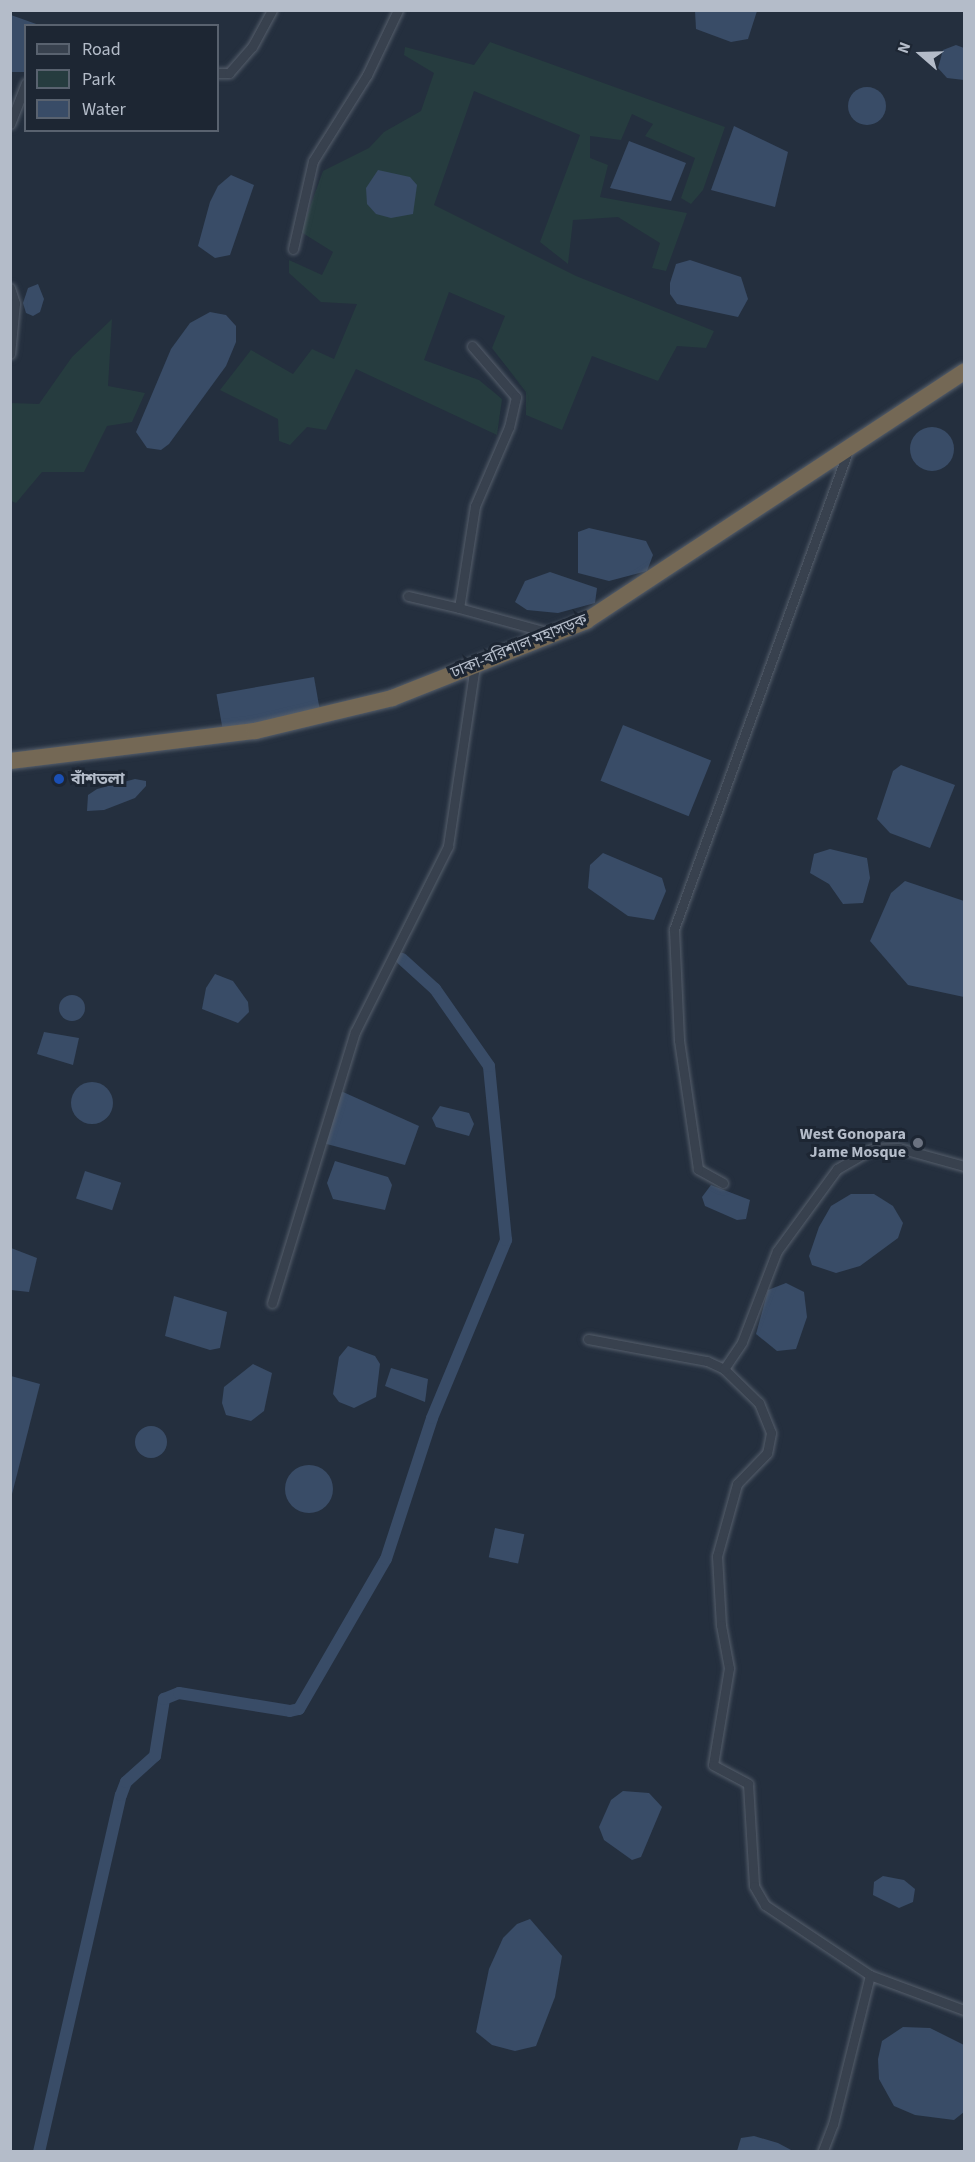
<!DOCTYPE html>
<html>
<head>
<meta charset="utf-8">
<style>
	body { margin:0 }
	#map { position:relative; width:975px; height:2162px; overflow:hidden; background:#242f3e; font-family:"Source Sans 3","Noto Sans Bengali",sans-serif }
	div>[style] { position:absolute }
	.green>* { inset:0; background:#263c3f }
	.water>* { inset:0; background:#394c67; transform-origin:0 0 }
	.round { border-radius:50% }
	.canal>* { height:12px; margin:-6px; padding:0 6px; transform-origin:6px; border-radius:6px; background:#394c67 }
	.roads { filter:drop-shadow(0 0 2px #565f6c) drop-shadow(0 0 2px #565f6c) }
	.street>* { height:9px; margin:-4.5px; padding:0 4.5px; transform-origin:4.5px; border-radius:4.5px; background:#38414e }
	.highway>* { height:16px; margin:-8px; padding:0 8px; transform-origin:8px; border-radius:8px; background:#746855 }
	.dots>* { width:16px; height:16px; translate:-50% -50%; box-sizing:border-box; border:3px solid #1d2633; border-radius:50% }
	span { translate:-50% -50%; white-space:nowrap; text-align:center; line-height:1.15; -webkit-text-stroke:6px #1d2633; paint-order:stroke }
	.street-label { font-size:16px; color:#b4bcc9 }
	.poi-label { font-size:16px; color:#b4bcc9; font-weight:700 }
	.left { translate:0 -50%; text-align:left }
	.right { translate:-100% -50%; text-align:right }
	.frame { position:absolute; inset:0; border:12px solid #b4bcc9; pointer-events:none }
	.legend { position:absolute; left:24px; top:24px; width:195px; height:108px; box-sizing:border-box; background:#1d2633; border:2px solid #59626f; margin:0; padding:8px 10px; list-style:none; font-size:18px; color:#b4bcc9 }
	.legend li { display:flex; align-items:center; gap:12px; height:30px }
	.legend b { width:30px; border:2px solid #59626f }
	.north { position:absolute; left:891px; top:24px; width:60px; height:60px; -webkit-text-stroke:4px #1d2633; paint-order:stroke; rotate:290deg; font-size:16px; font-weight:700; line-height:24px; text-align:center; color:#b4bcc9 }
	.north::after { content:''; display:block; margin:auto; width:21px; height:27px; background:#b4bcc9; clip-path:polygon(50% 0,100% 100%,50% 72%,0 100%) }
</style>
</head>
<body>
<div id="map">
	<div class="green">
		<div style="clip-path:polygon(490px 42px,725px 127px,703px 190px,691px 204px,681px 198px,695px 158px,645px 136px,653px 124px,632px 114px,621px 140px,590px 136px,590px 158px,608px 165px,600px 197px,687px 213px,666px 271px,652px 268px,660px 243px,618px 217px,573px 220px,568px 264px,540px 242px,580px 135px,474px 91px,434px 205px,576px 276px,714px 331px,706px 348px,677px 346px,658px 381px,592px 356px,562px 430px,526px 415px,526px 392px,492px 348px,505px 316px,449px 292px,424px 360px,479px 380px,502px 399px,497px 435px,356px 369px,326px 430px,307px 427px,290px 445px,279px 441px,278px 419px,220px 390px,251px 350px,293px 374px,312px 349px,334px 359px,357px 304px,321px 302px,289px 273px,289px 260px,322px 275px,333px 252px,301px 232px,323px 171px,369px 148px,384px 132px,421px 111px,434px 73px,404px 55px,405px 47px,474px 65px)"></div>
		<div style="clip-path:polygon(112px 319px,108px 386px,145px 393px,132px 422px,107px 426px,84px 472px,42px 472px,16px 503px,11px 501px,11px 403px,39px 404px,72px 357px)"></div>
	</div>
	<div class="water">
		<div style="clip-path:polygon(695px 11px,695px 10px,757px 11px,748px 39px,731px 42px,696px 29px)"></div>
		<div style="clip-path:polygon(11px 15px,39px 25px,26px 26px,25px 72px,11px 72px)"></div>
		<div style="clip-path:polygon(956px 45px,964px 48px,964px 80px,947px 78px,938px 68px,943px 50px)"></div>
		<div class="round" style="left:848px;top:87px;width:38px;height:38px"></div>
		<div style="clip-path:polygon(734px 126px,788px 152px,775px 207px,711px 190px)"></div>
		<div style="clip-path:polygon(629px 141px,686px 163px,671px 201px,610px 188px)"></div>
		<div style="clip-path:polygon(378px 170px,410px 177px,417px 185px,413px 214px,391px 218px,376px 214px,367px 204px,366px 188px)"></div>
		<div style="clip-path:polygon(231px 175px,254px 185px,230px 255px,215px 258px,198px 246px,210px 202px,218px 186px)"></div>
		<div style="clip-path:polygon(690px 260px,741px 277px,748px 299px,738px 317px,677px 304px,670px 294px,670px 283px,676px 264px)"></div>
		<div style="clip-path:polygon(38px 284px,44px 299px,40px 312px,33px 316px,26px 313px,23px 303px,28px 288px)"></div>
		<div style="clip-path:polygon(210px 312px,226px 315px,236px 326px,236px 342px,226px 366px,169px 444px,161px 450px,147px 448px,136px 432px,171px 349px,190px 323px)"></div>
		<div class="round" style="left:910px;top:427px;width:44px;height:44px"></div>
		<div style="clip-path:polygon(589px 528px,646px 541px,653px 555px,647px 571px,609px 581px,578px 573px,578px 532px)"></div>
		<div style="clip-path:polygon(550px 572px,597px 588px,595px 603px,558px 613px,527px 610px,515px 602px,525px 581px)"></div>
		<div style="left:314px;top:677px;width:35px;height:99px;rotate:80deg"></div>
		<div style="left:623px;top:725px;width:95px;height:60px;rotate:22deg"></div>
		<div style="clip-path:polygon(901px 765px,955px 785px,930px 848px,890px 833px,877px 819px,893px 771px)"></div>
		<div style="clip-path:polygon(135px 779px,146px 781px,146px 786px,135px 798px,104px 810px,87px 811px,88px 795px,97px 789px)"></div>
		<div style="clip-path:polygon(830px 849px,867px 858px,870px 878px,863px 903px,843px 904px,829px 884px,810px 873px,814px 854px)"></div>
		<div style="clip-path:polygon(603px 853px,662px 878px,666px 891px,654px 920px,628px 916px,588px 888px,590px 865px)"></div>
		<div style="clip-path:polygon(905px 881px,964px 901px,964px 997px,908px 985px,870px 941px,891px 893px)"></div>
		<div style="clip-path:polygon(215px 974px,233px 981px,248px 1002px,249px 1012px,238px 1023px,202px 1009px,206px 988px)"></div>
		<div class="round" style="left:59px;top:995px;width:26px;height:26px"></div>
		<div style="clip-path:polygon(44px 1032px,79px 1038px,73px 1065px,37px 1054px)"></div>
		<div class="round" style="left:71px;top:1082px;width:42px;height:42px"></div>
		<div style="clip-path:polygon(343px 1092px,419px 1126px,405px 1165px,323px 1143px,338px 1093px)"></div>
		<div style="clip-path:polygon(440px 1106px,469px 1113px,474px 1124px,469px 1136px,436px 1127px,432px 1118px)"></div>
		<div style="clip-path:polygon(335px 1161px,388px 1177px,392px 1185px,385px 1210px,333px 1199px,327px 1183px)"></div>
		<div style="left:85px;top:1171px;width:38px;height:29px;rotate:18deg"></div>
		<div style="clip-path:polygon(711px 1185px,750px 1200px,746px 1219px,737px 1220px,705px 1206px,702px 1197px)"></div>
		<div style="clip-path:polygon(851px 1194px,874px 1194px,893px 1206px,903px 1223px,898px 1238px,860px 1266px,836px 1273px,812px 1265px,809px 1256px,819px 1227px,831px 1206px)"></div>
		<div style="clip-path:polygon(11px 1248px,37px 1258px,29px 1292px,11px 1290px)"></div>
		<div style="clip-path:polygon(786px 1283px,804px 1292px,807px 1317px,796px 1349px,777px 1351px,756px 1334px,768px 1290px)"></div>
		<div style="clip-path:polygon(174px 1296px,227px 1312px,220px 1348px,210px 1350px,165px 1336px)"></div>
		<div style="clip-path:polygon(348px 1346px,375px 1356px,380px 1364px,376px 1397px,354px 1408px,339px 1402px,333px 1394px,339px 1357px)"></div>
		<div style="clip-path:polygon(253px 1364px,272px 1373px,264px 1411px,251px 1421px,226px 1415px,222px 1403px,224px 1387px)"></div>
		<div style="clip-path:polygon(391px 1368px,428px 1379px,425px 1402px,385px 1386px)"></div>
		<div style="clip-path:polygon(11px 1376px,40px 1384px,11px 1498px,10px 1376px)"></div>
		<div class="round" style="left:135px;top:1426px;width:32px;height:32px"></div>
		<div class="round" style="left:285px;top:1465px;width:48px;height:48px"></div>
		<div style="left:495px;top:1528px;width:30px;height:30px;rotate:12deg"></div>
		<div style="clip-path:polygon(623px 1791px,649px 1793px,662px 1807px,641px 1857px,632px 1860px,604px 1840px,599px 1827px,611px 1800px)"></div>
		<div style="clip-path:polygon(883px 1876px,904px 1880px,915px 1889px,913px 1902px,899px 1908px,873px 1895px,874px 1882px)"></div>
		<div style="clip-path:polygon(530px 1919px,562px 1956px,555px 1997px,536px 2046px,515px 2051px,492px 2045px,476px 2032px,489px 1969px,503px 1938px,517px 1924px)"></div>
		<div style="clip-path:polygon(903px 2027px,930px 2028px,964px 2045px,964px 2112px,954px 2120px,915px 2115px,894px 2106px,879px 2079px,878px 2059px,882px 2041px)"></div>
		<div style="clip-path:polygon(754px 2136px,778px 2143px,793px 2151px,737px 2151px,741px 2138px)"></div>
	</div>
	<div class="canal">
		<div style="left:39px;top:2152px;width:366px;rotate:-77.1deg"></div>
		<div style="left:121px;top:1795px;width:14px;rotate:-69deg"></div>
		<div style="left:126px;top:1782px;width:39px;rotate:-42deg"></div>
		<div style="left:155px;top:1756px;width:58px;rotate:-81deg"></div>
		<div style="left:164px;top:1699px;width:16px;rotate:-22deg"></div>
		<div style="left:179px;top:1693px;width:112px;rotate:9.2deg"></div>
		<div style="left:290px;top:1711px;width:9px;rotate:-13deg"></div>
		<div style="left:299px;top:1709px;width:173px;rotate:-59.9deg"></div>
		<div style="left:386px;top:1559px;width:148px;rotate:-71.9deg"></div>
		<div style="left:432px;top:1418px;width:193px;rotate:-67.4deg"></div>
		<div style="left:506px;top:1240px;width:175px;rotate:-95.6deg"></div>
		<div style="left:489px;top:1066px;width:94px;rotate:-125deg"></div>
		<div style="left:435px;top:989px;width:45px;rotate:-137.7deg"></div>
	</div>
	<div class="roads">
		<div class="street">
			<div style="left:218px;top:73px;width:11px"></div>
			<div style="left:229px;top:73px;width:35px;rotate:-49deg"></div>
			<div style="left:252px;top:47px;width:42px;rotate:-61.6deg"></div>
			<div style="left:10px;top:124px;width:44px;rotate:-68.7deg"></div>
			<div style="left:293px;top:249px;width:90px;rotate:-77.2deg"></div>
			<div style="left:313px;top:161px;width:102px;rotate:-57.9deg"></div>
			<div style="left:367px;top:75px;width:72px;rotate:-64.5deg"></div>
			<div style="left:10px;top:288px;width:16px;rotate:72deg"></div>
			<div style="left:15px;top:303px;width:51px;rotate:95.6deg"></div>
			<div style="left:472px;top:346px;width:67px;rotate:49.2deg"></div>
			<div style="left:516px;top:397px;width:31px;rotate:103deg"></div>
			<div style="left:509px;top:427px;width:86px;rotate:113.3deg"></div>
			<div style="left:475px;top:506px;width:103px;rotate:98.9deg"></div>
			<div style="left:459px;top:608px;width:94px;rotate:15.4deg"></div>
			<div style="left:408px;top:596px;width:52px;rotate:13.2deg"></div>
			<div style="left:723px;top:1183px;width:29px;rotate:-151deg"></div>
			<div style="left:698px;top:1169px;width:130px;rotate:-98.4deg"></div>
			<div style="left:679px;top:1040px;width:111px;rotate:-92.6deg"></div>
			<div style="left:674px;top:929px;width:509px;rotate:-70deg"></div>
			<div style="left:272px;top:1303px;width:283px;rotate:-73deg"></div>
			<div style="left:355px;top:1032px;width:208px;rotate:-63.4deg"></div>
			<div style="left:448px;top:846px;width:183px;rotate:-81.5deg"></div>
			<div style="left:588px;top:1339px;width:121px;rotate:10.5deg"></div>
			<div style="left:707px;top:1361px;width:19px;rotate:25deg"></div>
			<div style="left:724px;top:1369px;width:49px;rotate:44.2deg"></div>
			<div style="left:759px;top:1403px;width:32px;rotate:68deg"></div>
			<div style="left:771px;top:1433px;width:20px;rotate:101deg"></div>
			<div style="left:767px;top:1453px;width:43px;rotate:134.1deg"></div>
			<div style="left:737px;top:1484px;width:75px;rotate:105.5deg"></div>
			<div style="left:717px;top:1556px;width:69px;rotate:86.7deg"></div>
			<div style="left:721px;top:1625px;width:44px;rotate:79.5deg"></div>
			<div style="left:729px;top:1668px;width:98px;rotate:99.4deg"></div>
			<div style="left:713px;top:1765px;width:40px;rotate:28deg"></div>
			<div style="left:748px;top:1784px;width:102px;rotate:86.6deg"></div>
			<div style="left:754px;top:1886px;width:22px;rotate:60deg"></div>
			<div style="left:765px;top:1905px;width:126px;rotate:33.7deg"></div>
			<div style="left:870px;top:1975px;width:154px;rotate:103.9deg"></div>
			<div style="left:833px;top:2124px;width:30px;rotate:111deg"></div>
			<div style="left:724px;top:1369px;width:32px;rotate:-56deg"></div>
			<div style="left:742px;top:1342px;width:97px;rotate:-69deg"></div>
			<div style="left:777px;top:1251px;width:102px;rotate:-53.8deg"></div>
			<div style="left:837px;top:1169px;width:39px;rotate:-30deg"></div>
			<div style="left:871px;top:1149px;width:28px;rotate:-2deg"></div>
			<div style="left:899px;top:1148px;width:67px;rotate:15.5deg"></div>
			<div style="left:870px;top:1975px;width:100px;rotate:20.4deg"></div>
		</div>
		<div class="highway">
			<div style="left:10px;top:761px;width:247px;rotate:-7deg"></div>
			<div style="left:255px;top:731px;width:141px;rotate:-13.5deg"></div>
			<div style="left:392px;top:698px;width:209px;rotate:-21.6deg"></div>
			<div style="left:586px;top:621px;width:453px;rotate:-33.4deg"></div>
		</div>
	</div>
	<div class="dots">
		<div style="left:59px;top:779px;background:#1a4fb4"></div>
		<div style="left:918px;top:1143px;background:#6b7280"></div>
	</div>
	<div class="street-label">
		<span style="left:519px;top:646px;rotate:-22deg">ঢাকা-বরিশাল মহাসড়ক</span>
	</div>
	<div class="poi-label">
		<span class="left" style="left:71px;top:779px">বাঁশতলা</span>
		<span class="right" style="left:906px;top:1143px">West Gonopara<br>Jame Mosque</span>
	</div>
	<div class="frame"></div>
	<ul class="legend">
	<li><b style="height:8px;background:#38414e"></b>Road</li>
	<li><b style="height:16px;background:#263c3f"></b>Park</li>
	<li><b style="height:16px;background:#394c67"></b>Water</li>
	</ul>
	<div class="north">N</div>
</div>
</body>
</html>
